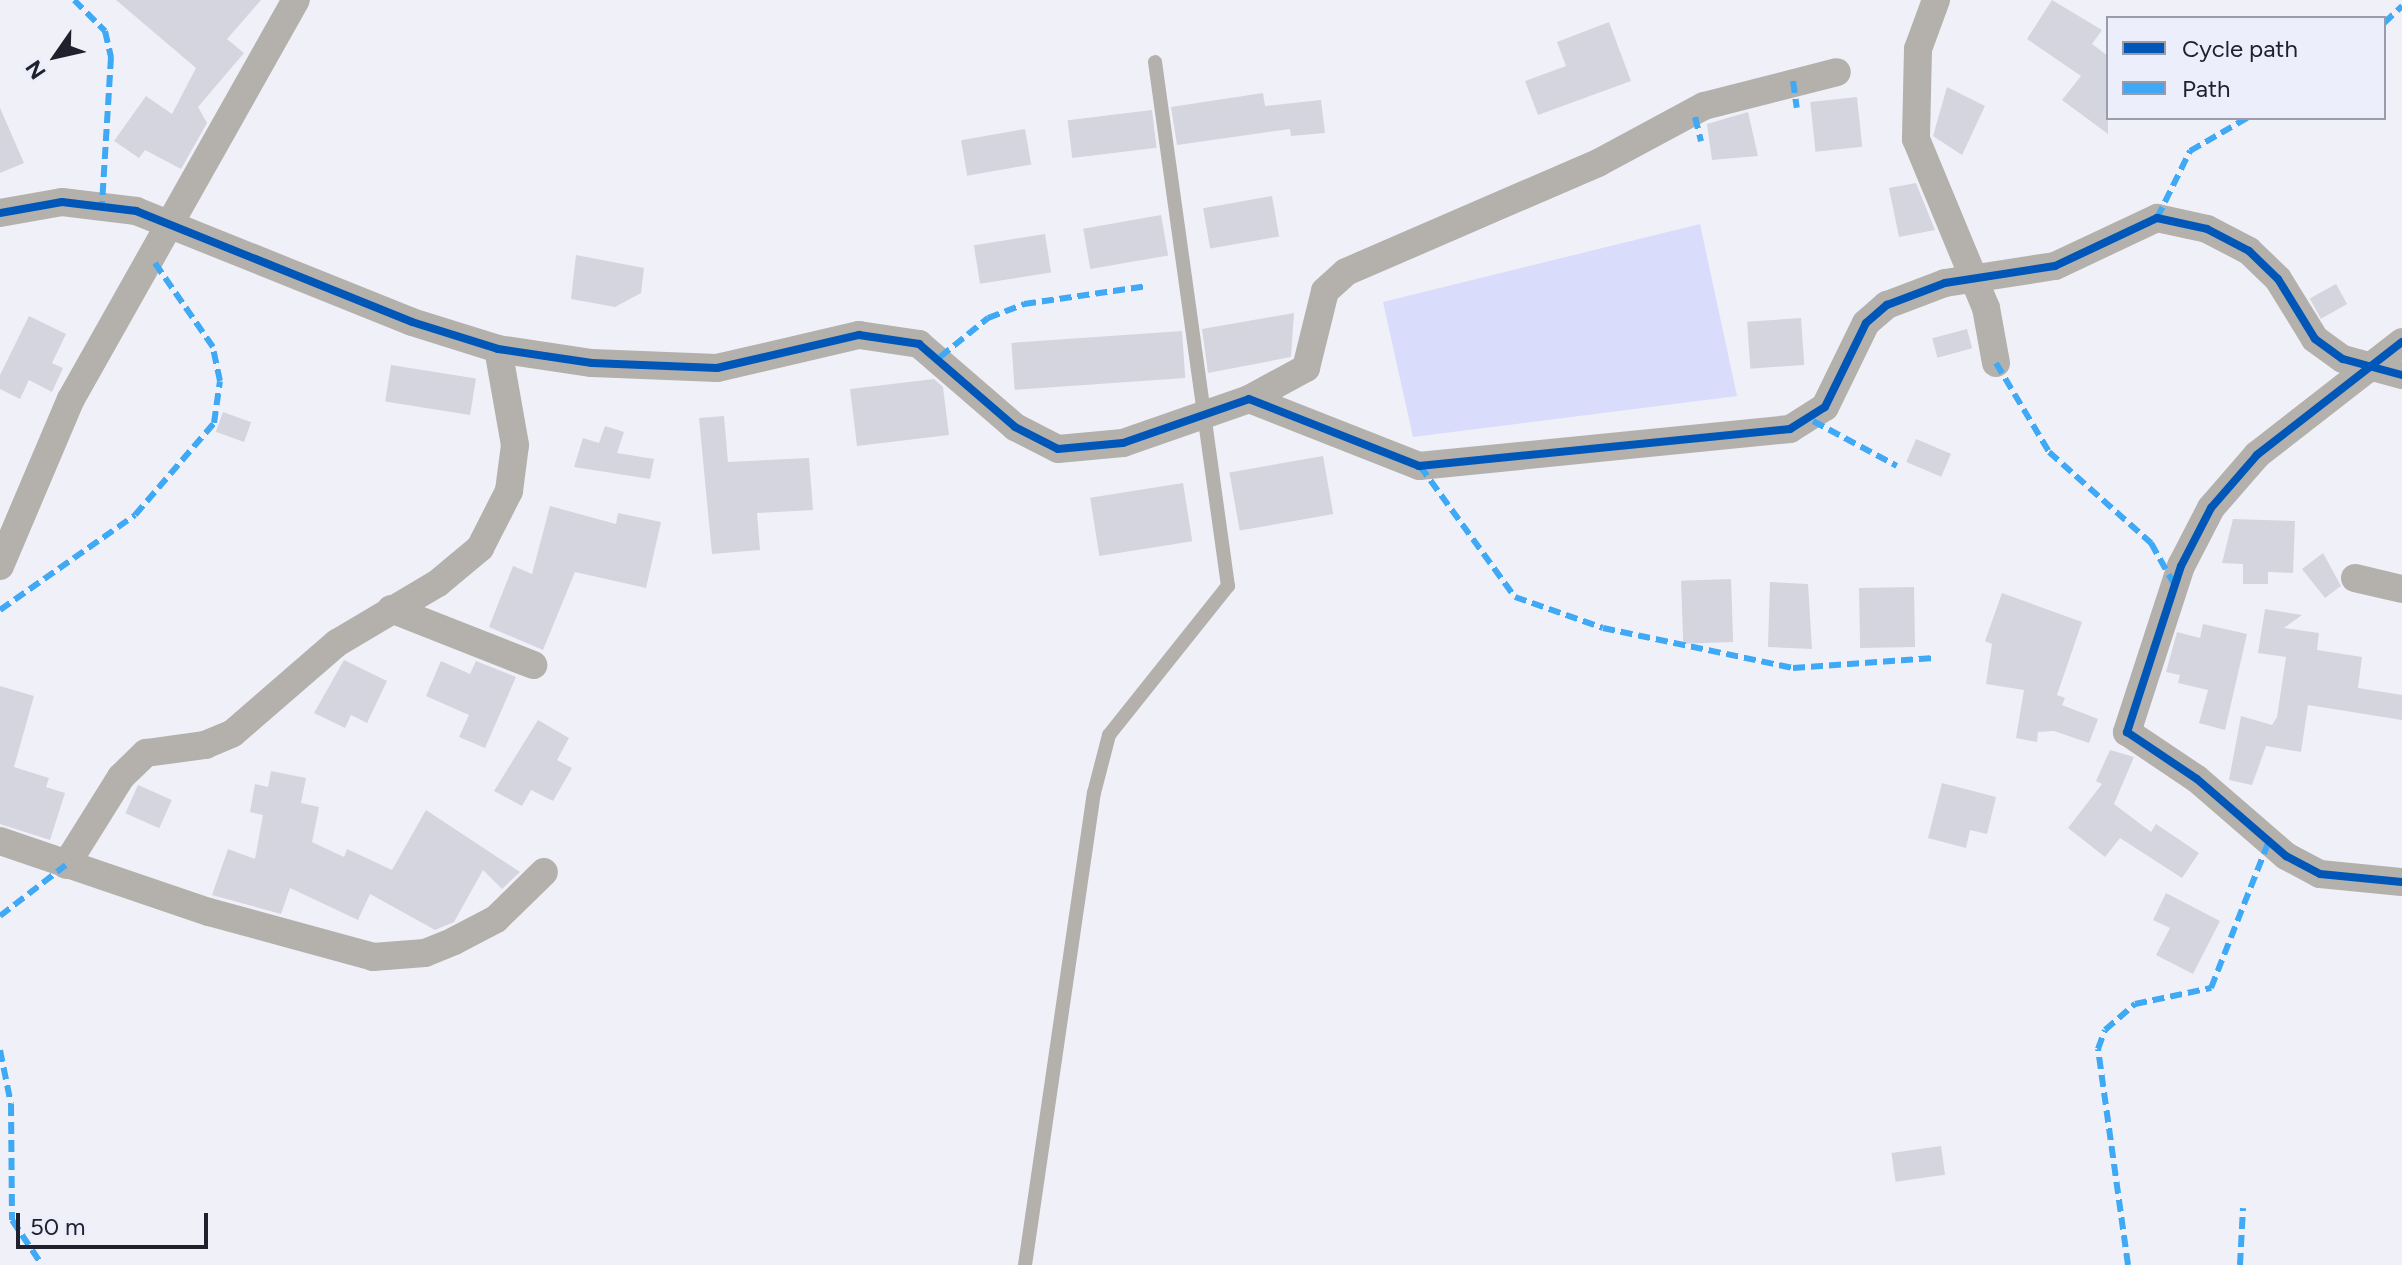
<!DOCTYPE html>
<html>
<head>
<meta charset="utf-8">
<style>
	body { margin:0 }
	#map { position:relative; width:2402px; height:1265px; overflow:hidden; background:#f0f1f8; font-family:Figtree,sans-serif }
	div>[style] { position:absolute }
	.green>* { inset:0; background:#d9dcfa }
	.building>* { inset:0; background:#d4d5de; transform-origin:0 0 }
	.service>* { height:14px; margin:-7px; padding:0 7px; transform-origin:7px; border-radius:7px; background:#b4b0ac }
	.minor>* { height:28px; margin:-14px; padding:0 14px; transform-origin:14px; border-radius:14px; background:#b4b0ac }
	.quiet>* { height:6px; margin-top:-3px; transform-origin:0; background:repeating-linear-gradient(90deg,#3fa9f5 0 12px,transparent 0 18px) }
	.cycleway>* { height:8px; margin:-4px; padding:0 4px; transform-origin:4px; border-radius:4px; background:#0057b8 }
	span { translate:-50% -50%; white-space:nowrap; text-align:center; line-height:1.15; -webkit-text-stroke:7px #edeefb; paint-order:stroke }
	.legend { position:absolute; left:2106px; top:16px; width:280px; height:104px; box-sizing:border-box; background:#edeefb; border:2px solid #9b9ca9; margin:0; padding:10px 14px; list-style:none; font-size:24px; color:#21212d }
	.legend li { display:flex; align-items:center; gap:16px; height:40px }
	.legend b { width:40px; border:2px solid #9b9ca9 }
	.north { position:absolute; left:16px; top:16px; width:80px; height:80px; -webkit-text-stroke:6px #edeefb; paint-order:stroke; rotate:236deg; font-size:22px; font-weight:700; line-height:32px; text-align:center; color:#21212d }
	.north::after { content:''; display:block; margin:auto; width:28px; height:36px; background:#21212d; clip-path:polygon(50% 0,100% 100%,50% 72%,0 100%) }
	.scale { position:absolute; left:16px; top:1213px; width:192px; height:36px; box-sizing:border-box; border:4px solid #21212d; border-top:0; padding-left:10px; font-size:24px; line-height:28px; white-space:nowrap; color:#21212d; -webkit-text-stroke:6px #edeefb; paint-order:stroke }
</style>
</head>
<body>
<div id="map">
	<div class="green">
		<div style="clip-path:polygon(1700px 224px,1737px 396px,1413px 437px,1383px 302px)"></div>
	</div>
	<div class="building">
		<div style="clip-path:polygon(116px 0,261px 0,227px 39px,244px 53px,198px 107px,207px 123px,181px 169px,145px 150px,139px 158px,114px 141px,146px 96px,172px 114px,196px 68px)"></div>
		<div style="clip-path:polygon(2052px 0,2102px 30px,2092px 44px,2108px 56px,2108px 134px,2062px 100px,2081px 76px,2027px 39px)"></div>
		<div style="clip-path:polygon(1609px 22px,1631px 81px,1538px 115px,1525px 81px,1566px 66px,1557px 42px)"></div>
		<div style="clip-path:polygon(1947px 87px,1985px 106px,1962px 155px,1933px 136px)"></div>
		<div style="clip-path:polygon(1263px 93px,1265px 106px,1321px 100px,1325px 133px,1291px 136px,1290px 129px,1177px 145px,1171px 107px)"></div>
		<div style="left:1857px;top:97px;width:50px;height:47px;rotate:84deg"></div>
		<div style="clip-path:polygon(0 108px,24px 163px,0 173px)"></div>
		<div style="left:1152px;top:110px;width:38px;height:85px;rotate:83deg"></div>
		<div style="clip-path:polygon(1748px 112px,1758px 156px,1712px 160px,1707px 124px)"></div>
		<div style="left:1025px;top:129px;width:36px;height:65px;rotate:80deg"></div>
		<div style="clip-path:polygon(1916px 183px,1935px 230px,1899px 237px,1889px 188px)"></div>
		<div style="left:1272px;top:196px;width:41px;height:70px;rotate:80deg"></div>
		<div style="left:1161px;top:215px;width:41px;height:79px;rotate:80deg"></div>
		<div style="left:1045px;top:234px;width:39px;height:72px;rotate:81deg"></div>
		<div style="clip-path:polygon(576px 255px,644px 268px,641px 293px,615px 307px,571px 299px)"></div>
		<div style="left:2336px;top:284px;width:23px;height:30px;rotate:61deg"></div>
		<div style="clip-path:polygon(1294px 313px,1291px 357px,1208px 373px,1202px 329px)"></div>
		<div style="clip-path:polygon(29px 316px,66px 334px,52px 363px,63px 368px,52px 392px,29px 380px,20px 399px,0 389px,0 375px)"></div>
		<div style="left:1801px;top:318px;width:47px;height:54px;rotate:86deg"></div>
		<div style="left:1967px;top:329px;width:20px;height:36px;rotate:75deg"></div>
		<div style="left:1182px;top:331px;width:47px;height:171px;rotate:86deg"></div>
		<div style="left:391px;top:365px;width:86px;height:37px;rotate:9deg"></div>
		<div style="clip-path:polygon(934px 379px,943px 387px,949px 435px,857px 446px,850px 389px)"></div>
		<div style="left:223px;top:412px;width:30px;height:21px;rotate:20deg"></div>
		<div style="clip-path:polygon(724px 416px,728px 462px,809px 458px,813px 510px,757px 513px,760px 550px,712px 554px,699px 418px)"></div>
		<div style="clip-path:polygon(605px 426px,624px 432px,617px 453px,654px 459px,650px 479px,574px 467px,583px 438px,599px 443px)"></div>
		<div style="left:1916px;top:439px;width:38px;height:25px;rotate:23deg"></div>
		<div style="left:1323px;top:456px;width:59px;height:95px;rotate:80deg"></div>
		<div style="left:1183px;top:483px;width:59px;height:94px;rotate:81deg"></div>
		<div style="clip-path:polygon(550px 506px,616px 524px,618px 513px,661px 522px,646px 588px,575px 572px,543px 650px,489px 627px,513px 566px,532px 574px)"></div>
		<div style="clip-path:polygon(2233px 519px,2295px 521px,2293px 573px,2268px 572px,2268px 584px,2243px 584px,2243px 564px,2222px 563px)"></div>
		<div style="clip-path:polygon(2323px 553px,2341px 586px,2325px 598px,2302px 569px)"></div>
		<div style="left:1731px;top:579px;width:63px;height:50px;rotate:88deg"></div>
		<div style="clip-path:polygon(1770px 582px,1808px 584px,1812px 649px,1768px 647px)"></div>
		<div style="left:1914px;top:587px;width:60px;height:55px;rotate:89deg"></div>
		<div style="clip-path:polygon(2002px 593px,2082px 622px,2057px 695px,2065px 698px,2062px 705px,2098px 719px,2089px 743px,2054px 731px,2038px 732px,2037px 742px,2016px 738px,2024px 690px,1986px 684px,1992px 644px,1985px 641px)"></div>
		<div style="clip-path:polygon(2265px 609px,2302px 615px,2284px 628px,2319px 633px,2317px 650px,2362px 657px,2358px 688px,2402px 695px,2402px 720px,2308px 705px,2301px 752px,2266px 746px,2252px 785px,2229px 780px,2241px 716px,2272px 725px,2277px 717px,2286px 657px,2258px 653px)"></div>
		<div style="clip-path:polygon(2203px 624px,2247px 634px,2225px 730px,2199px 723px,2208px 690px,2178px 683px,2180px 675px,2166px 672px,2177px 632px,2200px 638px)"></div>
		<div style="clip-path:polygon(344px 660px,387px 681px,367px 723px,351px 715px,345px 728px,314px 713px)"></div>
		<div style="clip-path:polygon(441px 661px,470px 674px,476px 661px,516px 677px,485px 748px,459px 737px,469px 715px,426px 696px)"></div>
		<div style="clip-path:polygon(0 686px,34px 696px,14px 767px,49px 778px,46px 787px,65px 793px,50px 840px,0 824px)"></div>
		<div style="clip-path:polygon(538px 720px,569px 738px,557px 760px,572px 768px,553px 801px,531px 790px,522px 806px,494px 791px)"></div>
		<div style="clip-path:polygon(2110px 750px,2134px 757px,2114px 804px,2151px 832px,2156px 824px,2199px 853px,2182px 878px,2120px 838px,2105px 857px,2068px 828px,2102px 784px,2096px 781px)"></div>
		<div style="clip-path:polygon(271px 771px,306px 778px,301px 803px,319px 807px,312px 842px,344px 857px,347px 849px,392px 870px,426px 810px,520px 872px,502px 889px,483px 870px,454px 922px,435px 930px,370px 894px,358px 920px,290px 888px,281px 914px,212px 895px,228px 849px,255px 859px,263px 815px,250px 812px,255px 784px,268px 787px)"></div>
		<div style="clip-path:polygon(1942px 783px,1996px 797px,1987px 834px,1970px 830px,1966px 848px,1928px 838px)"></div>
		<div style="left:138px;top:785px;width:37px;height:31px;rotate:24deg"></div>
		<div style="clip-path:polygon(2166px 893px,2220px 921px,2193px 974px,2156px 955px,2170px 928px,2153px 920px)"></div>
		<div style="left:1941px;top:1146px;width:29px;height:50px;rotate:82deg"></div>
	</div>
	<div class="service">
		<div style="left:1025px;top:1265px;width:477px;rotate:-81.7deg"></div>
		<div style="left:1094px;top:793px;width:60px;rotate:-75.5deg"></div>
		<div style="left:1109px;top:735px;width:191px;rotate:-51.4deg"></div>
		<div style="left:1228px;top:586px;width:529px;rotate:-97.93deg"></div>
	</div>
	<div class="minor">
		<div style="left:1936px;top:0;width:52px;rotate:110.2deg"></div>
		<div style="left:1918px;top:49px;width:90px;rotate:91.3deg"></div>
		<div style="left:1916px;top:139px;width:183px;rotate:67.5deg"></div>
		<div style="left:1986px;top:308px;width:56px;rotate:79.7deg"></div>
		<div style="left:0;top:213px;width:63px;rotate:-10.1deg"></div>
		<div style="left:62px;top:202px;width:75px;rotate:6.9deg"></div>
		<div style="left:136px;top:211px;width:297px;rotate:21.9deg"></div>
		<div style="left:412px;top:322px;width:90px;rotate:17.4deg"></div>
		<div style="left:498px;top:349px;width:95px;rotate:8.5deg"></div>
		<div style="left:592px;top:363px;width:125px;rotate:2.3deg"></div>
		<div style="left:717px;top:368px;width:146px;rotate:-13.1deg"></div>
		<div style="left:859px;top:335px;width:61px;rotate:8.5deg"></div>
		<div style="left:919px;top:344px;width:127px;rotate:40.8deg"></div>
		<div style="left:1015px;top:427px;width:48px;rotate:27.1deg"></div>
		<div style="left:1058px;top:449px;width:65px;rotate:-5.3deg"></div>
		<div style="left:1123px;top:443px;width:133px;rotate:-19.2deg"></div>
		<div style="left:1249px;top:399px;width:183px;rotate:21.5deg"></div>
		<div style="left:1419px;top:466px;width:373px;rotate:-5.7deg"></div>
		<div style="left:1790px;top:429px;width:41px;rotate:-32.2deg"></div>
		<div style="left:1825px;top:407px;width:93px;rotate:-64deg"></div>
		<div style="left:1866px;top:323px;width:28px;rotate:-41deg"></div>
		<div style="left:1887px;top:305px;width:62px;rotate:-20.8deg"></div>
		<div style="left:1945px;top:283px;width:111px;rotate:-8.8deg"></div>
		<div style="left:2055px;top:266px;width:113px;rotate:-25.2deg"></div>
		<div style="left:2157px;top:218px;width:51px;rotate:12.4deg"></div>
		<div style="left:2207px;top:229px;width:47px;rotate:27.6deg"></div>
		<div style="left:2249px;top:251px;width:40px;rotate:44deg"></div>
		<div style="left:2278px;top:279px;width:70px;rotate:58.3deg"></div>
		<div style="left:2315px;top:339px;width:34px;rotate:36deg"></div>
		<div style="left:2343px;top:359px;width:61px;rotate:15.2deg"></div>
		<div style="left:2402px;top:342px;width:184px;rotate:142.1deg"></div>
		<div style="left:2257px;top:455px;width:70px;rotate:131deg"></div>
		<div style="left:2211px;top:508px;width:65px;rotate:117.3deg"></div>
		<div style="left:2181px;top:566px;width:175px;rotate:108deg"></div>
		<div style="left:2127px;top:732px;width:84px;rotate:33.9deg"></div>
		<div style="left:2197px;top:779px;width:118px;rotate:40.9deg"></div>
		<div style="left:2286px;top:856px;width:38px;rotate:28deg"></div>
		<div style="left:2320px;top:874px;width:82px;rotate:5.6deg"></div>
		<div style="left:1249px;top:399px;width:65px;rotate:-28.5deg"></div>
		<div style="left:1306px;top:368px;width:79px;rotate:-76.1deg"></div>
		<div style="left:1325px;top:291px;width:28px;rotate:-42deg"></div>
		<div style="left:1346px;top:272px;width:275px;rotate:-23.4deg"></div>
		<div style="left:1598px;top:163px;width:120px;rotate:-28.3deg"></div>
		<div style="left:1704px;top:106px;width:137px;rotate:-14.3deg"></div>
		<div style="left:0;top:566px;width:181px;rotate:-67deg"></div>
		<div style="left:71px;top:399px;width:458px;rotate:-60.6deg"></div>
		<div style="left:2355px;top:578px;width:48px;rotate:13.2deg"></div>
		<div style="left:391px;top:609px;width:153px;rotate:21.5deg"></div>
		<div style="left:0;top:841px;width:221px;rotate:18.8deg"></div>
		<div style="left:209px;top:912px;width:170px;rotate:15.3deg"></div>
		<div style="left:373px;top:957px;width:52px;rotate:-4.4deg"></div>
		<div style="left:425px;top:953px;width:31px;rotate:-22deg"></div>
		<div style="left:454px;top:941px;width:47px;rotate:-27.6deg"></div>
		<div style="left:496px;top:919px;width:67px;rotate:-44.4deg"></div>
		<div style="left:66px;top:865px;width:104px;rotate:-58deg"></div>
		<div style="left:121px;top:777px;width:35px;rotate:-44deg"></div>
		<div style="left:146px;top:753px;width:60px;rotate:-7.7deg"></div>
		<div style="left:205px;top:745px;width:30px;rotate:-23deg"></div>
		<div style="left:233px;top:733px;width:138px;rotate:-40.9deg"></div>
		<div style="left:337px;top:643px;width:117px;rotate:-30.7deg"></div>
		<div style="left:438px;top:583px;width:55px;rotate:-39.8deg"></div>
		<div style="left:480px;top:548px;width:64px;rotate:-63deg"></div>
		<div style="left:509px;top:491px;width:46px;rotate:-82.6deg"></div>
		<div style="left:515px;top:445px;width:97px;rotate:-100deg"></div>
	</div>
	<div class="quiet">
		<div style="left:74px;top:0;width:44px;rotate:45deg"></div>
		<div style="left:105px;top:31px;width:27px;rotate:77deg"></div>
		<div style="left:111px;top:57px;width:147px;rotate:93.5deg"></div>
		<div style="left:2384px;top:23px;width:25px;rotate:-43deg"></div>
		<div style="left:1793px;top:81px;width:27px;rotate:82deg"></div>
		<div style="left:1695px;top:117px;width:25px;rotate:76deg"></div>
		<div style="left:2157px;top:218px;width:75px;rotate:-63.8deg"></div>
		<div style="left:2190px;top:151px;width:66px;rotate:-30.1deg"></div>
		<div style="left:940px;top:357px;width:62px;rotate:-39.1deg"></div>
		<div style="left:988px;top:318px;width:39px;rotate:-21deg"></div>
		<div style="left:1024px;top:304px;width:125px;rotate:-8.3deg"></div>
		<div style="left:1996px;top:363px;width:104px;rotate:59.2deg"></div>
		<div style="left:2049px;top:452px;width:137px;rotate:41.7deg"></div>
		<div style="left:2151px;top:543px;width:47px;rotate:60.7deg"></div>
		<div style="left:1813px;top:421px;width:95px;rotate:28.2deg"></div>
		<div style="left:1420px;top:466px;width:162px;rotate:54.1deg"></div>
		<div style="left:1515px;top:597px;width:93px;rotate:19.4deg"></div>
		<div style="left:1603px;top:628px;width:194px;rotate:11.9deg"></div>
		<div style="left:1793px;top:668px;width:141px;rotate:-4.1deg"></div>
		<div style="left:0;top:610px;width:165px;rotate:-35.1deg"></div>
		<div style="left:135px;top:515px;width:121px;rotate:-49.3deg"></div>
		<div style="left:214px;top:423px;width:42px;rotate:-81.9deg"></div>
		<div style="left:220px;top:381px;width:35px;rotate:-102deg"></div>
		<div style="left:213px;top:347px;width:107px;rotate:-124.7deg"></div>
		<div style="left:0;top:916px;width:83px;rotate:-37.7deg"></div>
		<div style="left:0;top:1050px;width:55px;rotate:78.5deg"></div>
		<div style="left:11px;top:1104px;width:116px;rotate:89.5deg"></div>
		<div style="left:12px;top:1220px;width:54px;rotate:56.3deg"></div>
		<div style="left:2128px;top:1265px;width:218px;rotate:-97.9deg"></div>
		<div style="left:2098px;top:1049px;width:20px;rotate:-70deg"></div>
		<div style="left:2105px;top:1030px;width:40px;rotate:-41deg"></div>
		<div style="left:2135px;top:1004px;width:78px;rotate:-11.9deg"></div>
		<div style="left:2211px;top:988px;width:156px;rotate:-68.5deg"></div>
		<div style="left:2240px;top:1265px;width:57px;rotate:-87deg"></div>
	</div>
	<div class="cycleway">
		<div style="left:0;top:213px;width:63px;rotate:-10.1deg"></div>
		<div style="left:62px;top:202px;width:75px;rotate:6.9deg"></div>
		<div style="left:136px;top:211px;width:297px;rotate:21.9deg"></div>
		<div style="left:412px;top:322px;width:90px;rotate:17.4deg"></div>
		<div style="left:498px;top:349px;width:95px;rotate:8.5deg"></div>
		<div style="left:592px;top:363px;width:125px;rotate:2.3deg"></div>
		<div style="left:717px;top:368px;width:146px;rotate:-13.1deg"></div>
		<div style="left:859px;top:335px;width:61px;rotate:8.5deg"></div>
		<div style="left:919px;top:344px;width:127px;rotate:40.8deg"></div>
		<div style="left:1015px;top:427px;width:48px;rotate:27.1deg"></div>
		<div style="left:1058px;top:449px;width:65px;rotate:-5.3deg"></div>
		<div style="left:1123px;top:443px;width:133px;rotate:-19.2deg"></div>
		<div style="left:1249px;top:399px;width:183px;rotate:21.5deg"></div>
		<div style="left:1419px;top:466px;width:373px;rotate:-5.7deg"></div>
		<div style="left:1790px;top:429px;width:41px;rotate:-32.2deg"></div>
		<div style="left:1825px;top:407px;width:93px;rotate:-64deg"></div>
		<div style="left:1866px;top:323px;width:28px;rotate:-41deg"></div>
		<div style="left:1887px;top:305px;width:62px;rotate:-20.8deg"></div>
		<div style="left:1945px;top:283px;width:111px;rotate:-8.8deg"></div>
		<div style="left:2055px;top:266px;width:113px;rotate:-25.2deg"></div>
		<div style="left:2157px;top:218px;width:51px;rotate:12.4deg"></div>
		<div style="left:2207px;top:229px;width:47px;rotate:27.6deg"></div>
		<div style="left:2249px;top:251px;width:40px;rotate:44deg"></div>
		<div style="left:2278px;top:279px;width:70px;rotate:58.3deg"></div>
		<div style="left:2315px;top:339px;width:34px;rotate:36deg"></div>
		<div style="left:2343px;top:359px;width:61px;rotate:15.2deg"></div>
		<div style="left:2402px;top:342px;width:184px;rotate:142.1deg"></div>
		<div style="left:2257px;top:455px;width:70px;rotate:131deg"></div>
		<div style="left:2211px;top:508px;width:65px;rotate:117.3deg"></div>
		<div style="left:2181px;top:566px;width:175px;rotate:108deg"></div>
		<div style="left:2127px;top:732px;width:84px;rotate:33.9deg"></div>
		<div style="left:2197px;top:779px;width:118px;rotate:40.9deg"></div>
		<div style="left:2286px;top:856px;width:38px;rotate:28deg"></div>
		<div style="left:2320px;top:874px;width:82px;rotate:5.6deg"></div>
	</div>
	<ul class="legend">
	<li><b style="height:10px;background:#0057b8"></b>Cycle path</li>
	<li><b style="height:10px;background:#3fa9f5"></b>Path</li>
	</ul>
	<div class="north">N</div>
	<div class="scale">50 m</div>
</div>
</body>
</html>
